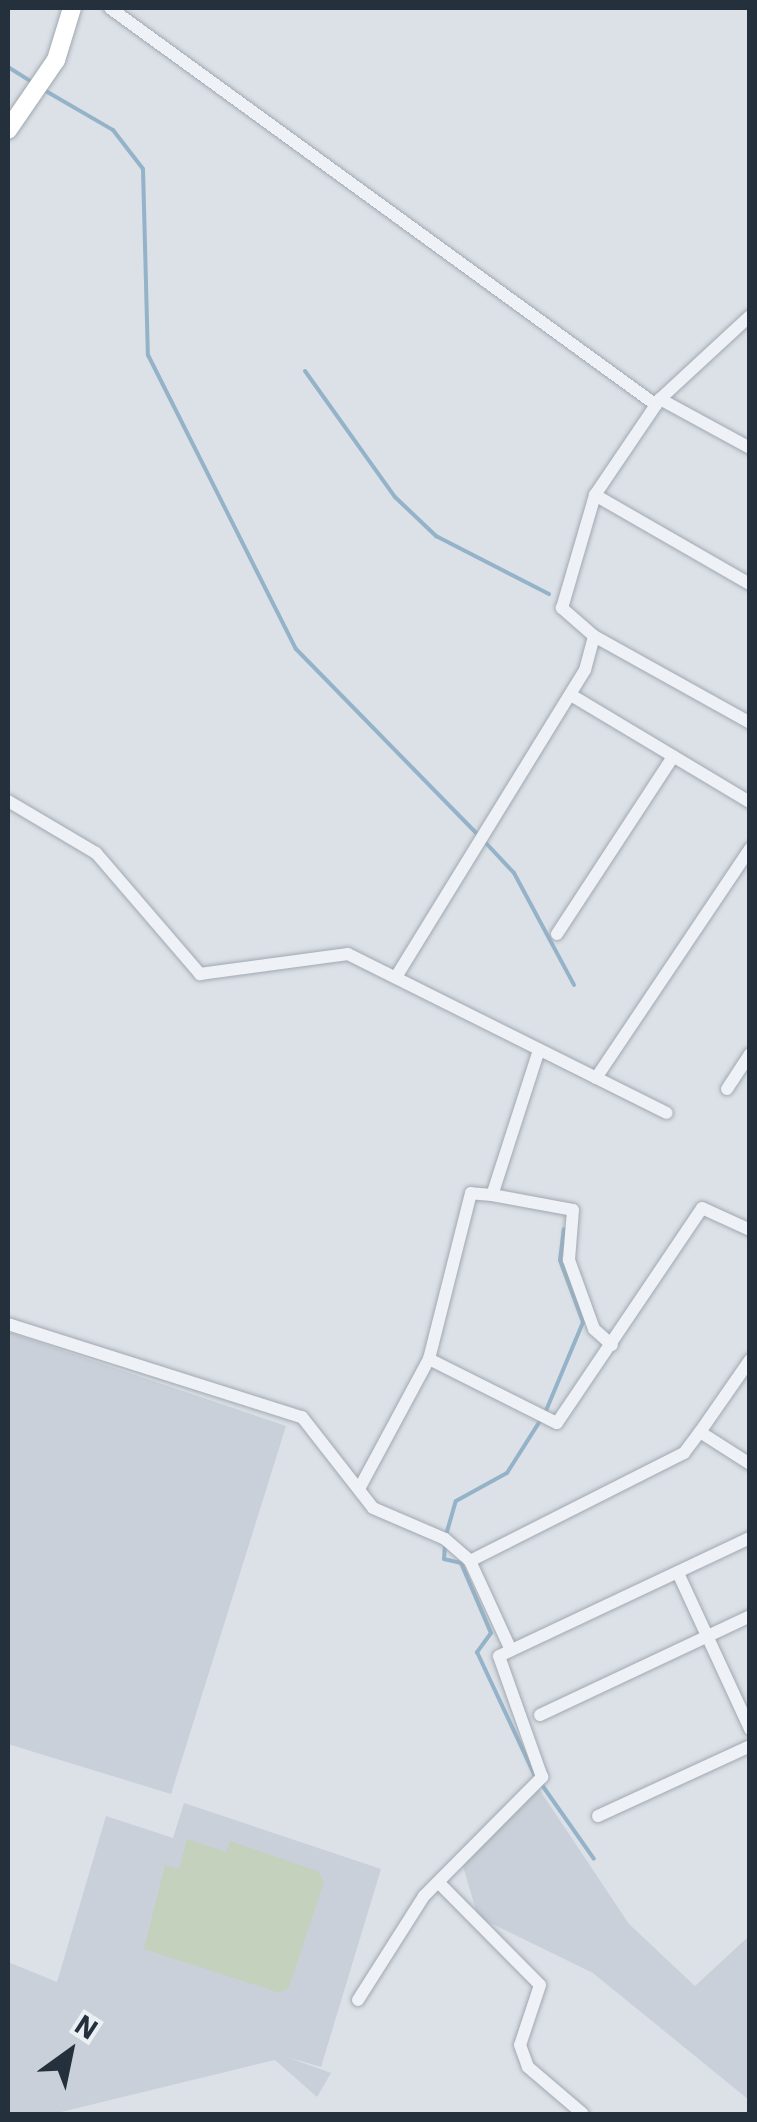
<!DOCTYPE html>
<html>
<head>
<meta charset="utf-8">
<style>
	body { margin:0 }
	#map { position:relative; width:757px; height:2122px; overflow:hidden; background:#dbe1e7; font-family:"IBM Plex Sans",sans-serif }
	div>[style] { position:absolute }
	.built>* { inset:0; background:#c9d0d9 }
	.green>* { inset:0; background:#c4d1bc }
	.stream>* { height:4px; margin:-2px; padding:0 2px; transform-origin:2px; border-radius:2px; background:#94b3c9 }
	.roads { filter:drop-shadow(0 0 2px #a1a8b1) drop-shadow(0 0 2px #a1a8b1) }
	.street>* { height:12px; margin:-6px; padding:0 6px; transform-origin:6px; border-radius:6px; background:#eef1f5 }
	.secondary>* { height:18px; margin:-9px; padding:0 9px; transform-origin:9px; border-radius:9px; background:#fff }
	span { translate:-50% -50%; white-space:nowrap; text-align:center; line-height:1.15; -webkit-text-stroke:9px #ebf0f4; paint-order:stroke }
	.frame { position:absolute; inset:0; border:10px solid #25303d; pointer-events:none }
	.north { position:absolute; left:20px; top:2002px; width:100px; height:100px; -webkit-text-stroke:8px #ebf0f4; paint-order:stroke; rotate:33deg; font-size:28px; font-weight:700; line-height:40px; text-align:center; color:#25303d }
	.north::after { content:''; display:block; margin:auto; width:35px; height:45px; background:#25303d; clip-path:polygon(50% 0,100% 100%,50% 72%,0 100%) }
</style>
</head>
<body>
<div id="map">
	<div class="built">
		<div style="clip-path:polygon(8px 1332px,286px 1426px,171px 1794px,8px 1744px)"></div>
		<div style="clip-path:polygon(539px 1789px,629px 1924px,695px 1986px,749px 1936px,749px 2100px,593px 1973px,478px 1917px,462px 1863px)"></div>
		<div style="clip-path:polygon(184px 1803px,381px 1869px,321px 2067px,287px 2057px,331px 2073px,317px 2097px,275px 2060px,53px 2114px,8px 2114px,8px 1962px,57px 1982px,106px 1816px,173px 1838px)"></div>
	</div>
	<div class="green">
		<div style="clip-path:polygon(187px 1839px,226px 1852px,230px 1841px,318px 1871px,324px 1882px,289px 1987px,280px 1993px,144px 1949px,165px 1865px,179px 1869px)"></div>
	</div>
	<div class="stream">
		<div style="left:8px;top:67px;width:28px;rotate:32deg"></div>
		<div style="left:44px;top:90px;width:80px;rotate:30.1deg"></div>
		<div style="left:113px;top:130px;width:49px;rotate:52.4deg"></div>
		<div style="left:143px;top:169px;width:186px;rotate:88.5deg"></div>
		<div style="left:148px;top:355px;width:329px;rotate:63.3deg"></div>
		<div style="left:296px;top:649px;width:260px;rotate:45.6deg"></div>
		<div style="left:305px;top:371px;width:155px;rotate:54.5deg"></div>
		<div style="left:395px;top:497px;width:57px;rotate:43.6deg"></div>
		<div style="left:436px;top:536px;width:127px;rotate:27.2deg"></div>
		<div style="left:485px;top:842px;width:42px;rotate:46.9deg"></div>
		<div style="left:514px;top:873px;width:127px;rotate:61.8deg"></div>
		<div style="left:545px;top:1413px;width:99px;rotate:-67.3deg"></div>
		<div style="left:583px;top:1322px;width:66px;rotate:-110.4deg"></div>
		<div style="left:560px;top:1260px;width:31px;rotate:-83deg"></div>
		<div style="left:446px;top:1535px;width:35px;rotate:-74deg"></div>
		<div style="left:456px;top:1501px;width:58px;rotate:-28.8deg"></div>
		<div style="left:507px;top:1473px;width:62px;rotate:-57.6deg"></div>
		<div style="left:445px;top:1545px;width:14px;rotate:94deg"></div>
		<div style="left:444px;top:1559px;width:17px;rotate:13deg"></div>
		<div style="left:461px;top:1563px;width:76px;rotate:66.8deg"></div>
		<div style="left:491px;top:1633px;width:24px;rotate:126deg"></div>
		<div style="left:477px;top:1652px;width:139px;rotate:64.9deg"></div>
		<div style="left:542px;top:1785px;width:90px;rotate:54.9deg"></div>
	</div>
	<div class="roads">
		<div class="street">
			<div style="left:110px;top:8px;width:675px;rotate:36.02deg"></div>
			<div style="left:660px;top:399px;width:102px;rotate:28.6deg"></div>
			<div style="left:595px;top:495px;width:179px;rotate:29.9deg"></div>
			<div style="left:594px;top:636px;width:179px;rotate:29.1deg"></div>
			<div style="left:571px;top:695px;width:209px;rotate:30.9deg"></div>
			<div style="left:8px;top:801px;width:102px;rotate:30.6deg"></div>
			<div style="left:96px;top:853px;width:160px;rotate:49.3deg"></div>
			<div style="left:200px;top:974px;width:149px;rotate:-7.7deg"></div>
			<div style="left:348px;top:954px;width:356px;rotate:26.5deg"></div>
			<div style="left:557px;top:934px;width:212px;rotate:-56.8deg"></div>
			<div style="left:396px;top:977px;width:361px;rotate:-58.4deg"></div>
			<div style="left:585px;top:670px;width:35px;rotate:-75deg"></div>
			<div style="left:594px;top:636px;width:43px;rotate:-138.8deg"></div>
			<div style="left:562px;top:608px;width:118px;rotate:-73.7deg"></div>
			<div style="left:595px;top:495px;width:116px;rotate:-55.9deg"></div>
			<div style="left:660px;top:399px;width:122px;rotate:-42.7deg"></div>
			<div style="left:538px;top:1053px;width:149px;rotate:107.9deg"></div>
			<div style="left:492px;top:1195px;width:82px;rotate:10.5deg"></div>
			<div style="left:573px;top:1210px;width:50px;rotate:94.6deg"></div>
			<div style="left:569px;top:1260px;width:73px;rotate:70.1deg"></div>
			<div style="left:594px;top:1329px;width:24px;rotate:42deg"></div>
			<div style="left:596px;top:1078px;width:276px;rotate:-56.1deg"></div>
			<div style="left:727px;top:1089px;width:42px;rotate:-56.7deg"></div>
			<div style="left:492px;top:1195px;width:21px;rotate:-175deg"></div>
			<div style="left:471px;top:1193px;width:171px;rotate:104.2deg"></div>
			<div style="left:429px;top:1359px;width:143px;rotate:26.6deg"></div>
			<div style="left:557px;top:1423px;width:259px;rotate:-56deg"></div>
			<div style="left:702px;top:1208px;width:53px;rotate:24.6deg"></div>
			<div style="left:8px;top:1324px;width:308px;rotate:17.6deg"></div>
			<div style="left:302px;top:1417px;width:115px;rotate:52deg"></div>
			<div style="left:373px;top:1508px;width:78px;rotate:23.3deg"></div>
			<div style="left:445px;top:1539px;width:33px;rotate:41deg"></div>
			<div style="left:470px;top:1561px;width:98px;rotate:65.3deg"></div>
			<div style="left:750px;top:1360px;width:88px;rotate:124.8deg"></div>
			<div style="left:700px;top:1432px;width:59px;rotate:32.6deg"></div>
			<div style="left:359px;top:1489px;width:148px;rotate:-61.7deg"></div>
			<div style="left:470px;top:1561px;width:240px;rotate:-26.8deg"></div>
			<div style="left:684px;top:1453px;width:26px;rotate:-53deg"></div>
			<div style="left:678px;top:1573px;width:172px;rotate:65.2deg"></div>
			<div style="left:540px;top:1715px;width:232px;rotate:-25.2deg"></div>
			<div style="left:598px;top:1816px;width:167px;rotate:-24.7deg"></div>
			<div style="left:442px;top:1886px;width:139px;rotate:45.3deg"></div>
			<div style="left:540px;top:1985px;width:63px;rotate:108.4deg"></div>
			<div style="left:520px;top:2045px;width:23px;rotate:70deg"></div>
			<div style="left:528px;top:2067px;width:72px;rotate:40.5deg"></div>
			<div style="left:358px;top:2000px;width:123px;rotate:-57.6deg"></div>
			<div style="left:424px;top:1896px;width:168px;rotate:-45.2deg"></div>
			<div style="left:542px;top:1777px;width:128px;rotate:-109.6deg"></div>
			<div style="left:499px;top:1656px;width:277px;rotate:-25.2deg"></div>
		</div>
		<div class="secondary">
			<div style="left:8px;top:130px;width:85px;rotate:-55.6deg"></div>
			<div style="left:56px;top:60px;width:54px;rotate:-72.9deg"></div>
		</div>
	</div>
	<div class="frame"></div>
	<div class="north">N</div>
</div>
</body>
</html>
